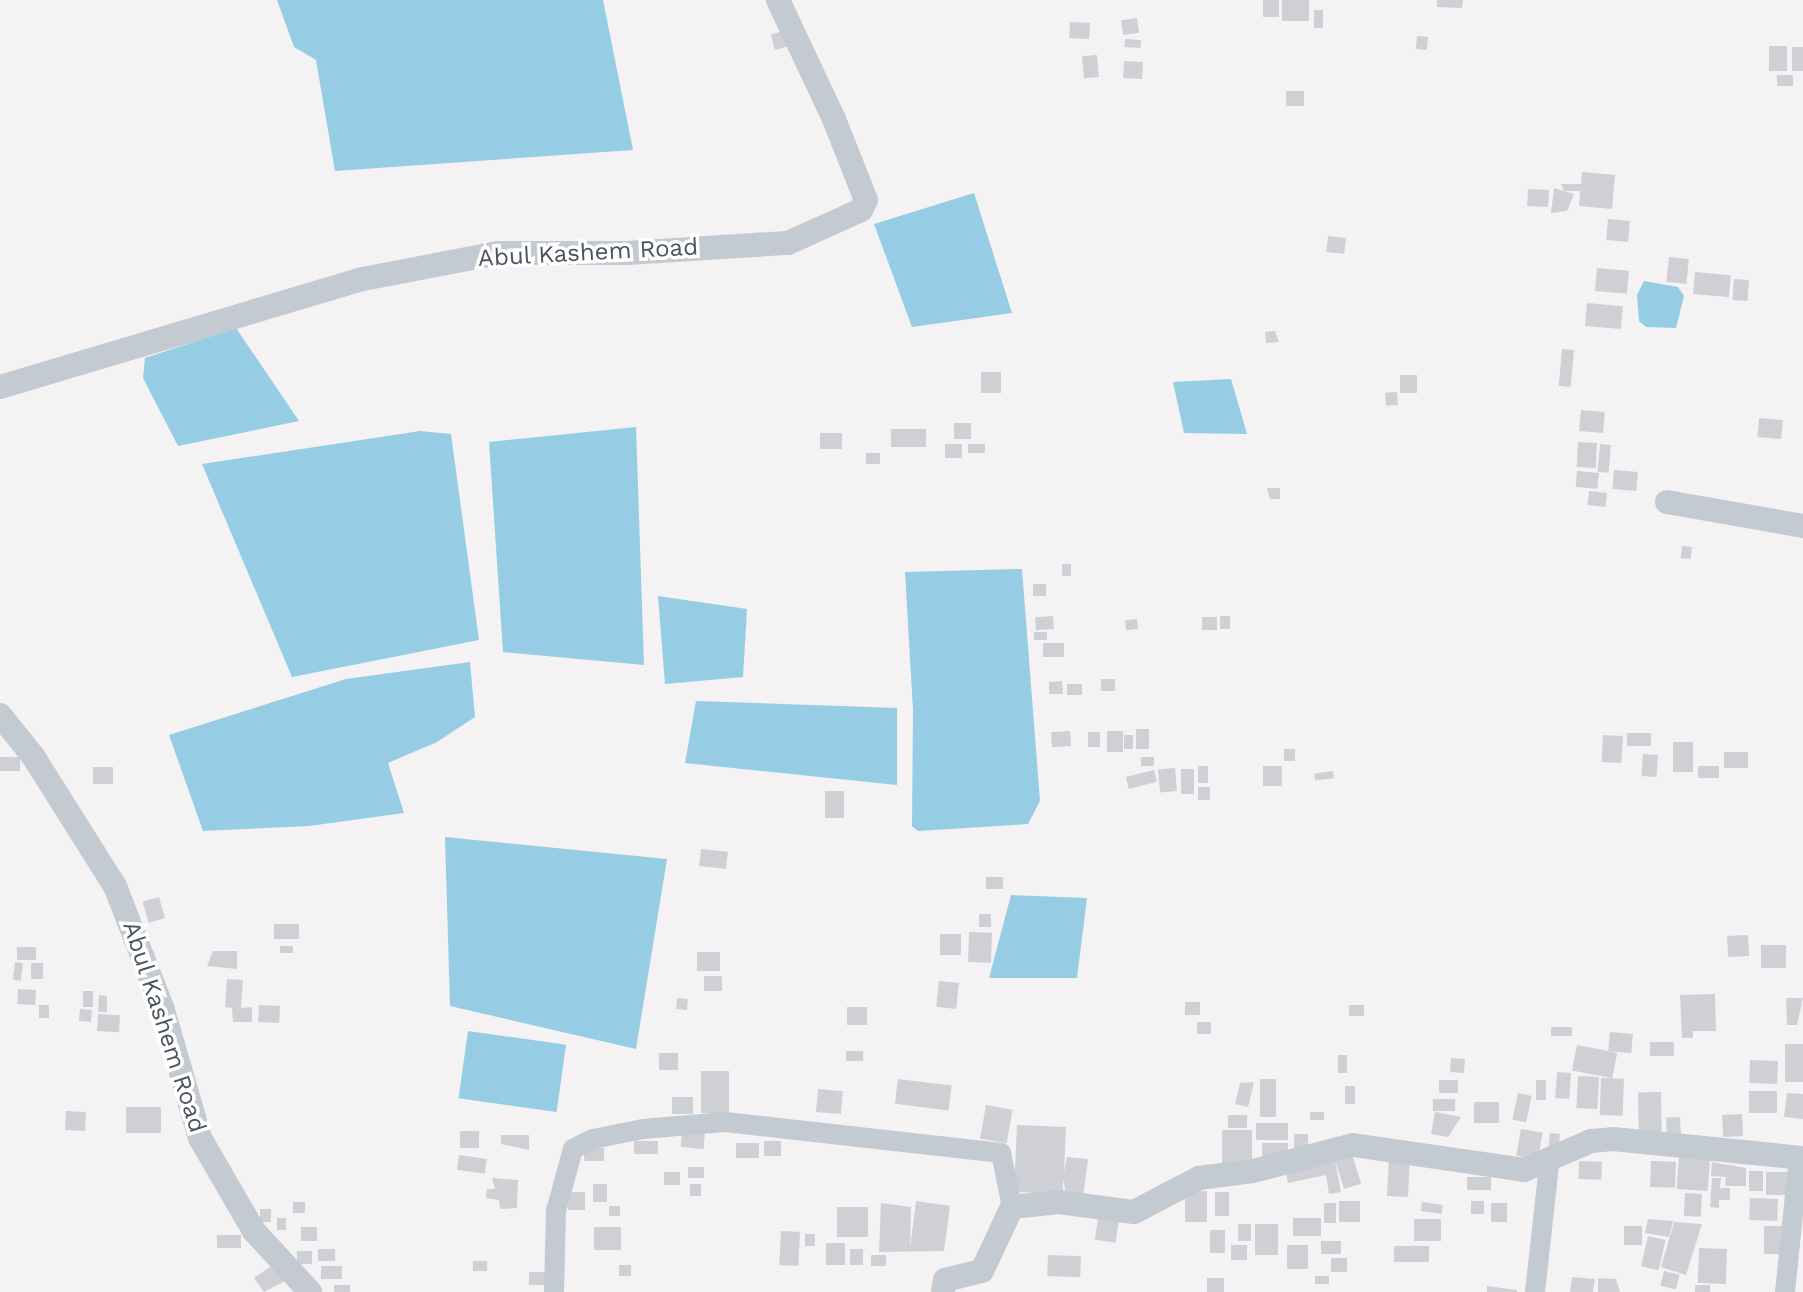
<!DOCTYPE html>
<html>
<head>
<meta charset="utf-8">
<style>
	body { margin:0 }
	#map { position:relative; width:1803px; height:1292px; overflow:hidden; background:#f4f2f2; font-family:"Work Sans",sans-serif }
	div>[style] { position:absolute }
	.water>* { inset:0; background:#96cde5; transform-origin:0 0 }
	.building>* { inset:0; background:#cfd0d5; transform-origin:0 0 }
	.minor>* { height:20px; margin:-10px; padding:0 10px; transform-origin:10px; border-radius:10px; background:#c4cad2 }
	.tertiary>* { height:24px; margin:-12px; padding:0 12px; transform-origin:12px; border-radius:12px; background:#c4cad2 }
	span { translate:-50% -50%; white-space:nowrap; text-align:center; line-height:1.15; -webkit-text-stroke:7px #fff; paint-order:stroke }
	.street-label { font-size:24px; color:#4b535e }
</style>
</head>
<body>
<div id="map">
	<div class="water">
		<div style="clip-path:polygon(277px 0,603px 0,633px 150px,335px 171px,316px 60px,294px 47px)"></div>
		<div style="clip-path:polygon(974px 193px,1012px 313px,912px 327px,874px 224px)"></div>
		<div style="clip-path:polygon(1644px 281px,1678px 287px,1684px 296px,1676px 328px,1646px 327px,1639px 321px,1637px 295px)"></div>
		<div style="clip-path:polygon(236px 328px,299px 421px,178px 446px,143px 378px,145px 358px)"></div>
		<div style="clip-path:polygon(1231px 379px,1247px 434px,1184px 433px,1173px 382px)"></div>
		<div style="clip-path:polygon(636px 427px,644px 665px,503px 652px,489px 442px)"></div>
		<div style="clip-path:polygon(420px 431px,451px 434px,479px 640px,292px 677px,202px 464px)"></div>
		<div style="clip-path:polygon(1022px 569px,1040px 801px,1028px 824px,918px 831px,912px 826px,913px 710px,905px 572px)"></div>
		<div style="clip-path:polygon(658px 596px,747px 609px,743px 677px,665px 684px)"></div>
		<div style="clip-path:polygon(470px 662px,475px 717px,437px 742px,388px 763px,404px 813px,309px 826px,203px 831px,169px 735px,346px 679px)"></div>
		<div style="clip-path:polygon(696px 701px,897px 708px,897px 785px,685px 763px)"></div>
		<div style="clip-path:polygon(445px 837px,667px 859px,636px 1049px,450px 1006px)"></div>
		<div style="clip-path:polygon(1011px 895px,1087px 898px,1077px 978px,989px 978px)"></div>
		<div style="left:468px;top:1031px;width:99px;height:68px;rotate:8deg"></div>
	</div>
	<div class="building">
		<div style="left:1263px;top:0;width:16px;height:17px"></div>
		<div style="left:1282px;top:0;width:27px;height:21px"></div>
		<div style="clip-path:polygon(1437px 0,1463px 0,1462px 8px,1437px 7px)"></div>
		<div style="left:1314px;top:10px;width:9px;height:18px"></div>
		<div style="left:1137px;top:18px;width:15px;height:16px;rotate:82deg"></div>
		<div style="left:1070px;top:22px;width:20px;height:16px;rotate:3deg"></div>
		<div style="left:791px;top:29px;width:16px;height:21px;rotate:75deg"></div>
		<div style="left:1417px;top:36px;width:11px;height:13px;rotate:5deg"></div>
		<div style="left:1125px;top:39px;width:16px;height:8px;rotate:4deg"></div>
		<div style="left:1769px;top:46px;width:18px;height:25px"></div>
		<div style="left:1792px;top:47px;width:11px;height:24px"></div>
		<div style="left:1097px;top:55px;width:22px;height:15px;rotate:85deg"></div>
		<div style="left:1124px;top:61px;width:19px;height:17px;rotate:3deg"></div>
		<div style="left:1777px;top:75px;width:16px;height:11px"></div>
		<div style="left:1286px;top:91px;width:18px;height:15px"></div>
		<div style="clip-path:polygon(1582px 172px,1615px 175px,1612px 209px,1579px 206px,1580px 191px,1564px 191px,1561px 184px,1581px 184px)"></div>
		<div style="clip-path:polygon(1554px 188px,1574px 194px,1567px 211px,1551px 213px)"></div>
		<div style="left:1528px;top:189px;width:21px;height:17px;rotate:3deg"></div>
		<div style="left:1608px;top:219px;width:22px;height:21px;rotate:5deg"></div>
		<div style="left:1328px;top:236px;width:18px;height:16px;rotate:6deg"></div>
		<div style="left:1669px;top:257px;width:20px;height:25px;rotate:6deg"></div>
		<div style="left:1597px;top:268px;width:32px;height:23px;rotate:5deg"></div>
		<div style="left:1695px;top:272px;width:36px;height:22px;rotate:5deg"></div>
		<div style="left:1734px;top:279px;width:15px;height:21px;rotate:4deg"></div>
		<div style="left:1587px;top:303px;width:36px;height:23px;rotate:5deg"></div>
		<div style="clip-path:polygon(1275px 331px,1279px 342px,1266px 343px,1265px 332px)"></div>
		<div style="left:1562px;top:349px;width:12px;height:37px;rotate:5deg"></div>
		<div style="left:981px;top:372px;width:20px;height:21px"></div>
		<div style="left:1400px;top:375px;width:17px;height:18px"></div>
		<div style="left:1397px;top:392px;width:13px;height:12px;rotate:86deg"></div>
		<div style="left:1581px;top:410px;width:24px;height:21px;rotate:5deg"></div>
		<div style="left:1759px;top:418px;width:24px;height:19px;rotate:5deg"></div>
		<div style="left:954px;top:423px;width:17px;height:16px"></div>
		<div style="left:891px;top:429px;width:35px;height:18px"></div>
		<div style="left:820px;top:433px;width:22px;height:16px"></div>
		<div style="left:1578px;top:442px;width:19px;height:25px;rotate:3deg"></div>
		<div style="left:945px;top:444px;width:17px;height:14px"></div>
		<div style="left:968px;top:444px;width:17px;height:9px"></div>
		<div style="left:1600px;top:444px;width:11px;height:28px;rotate:5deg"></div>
		<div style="left:866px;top:453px;width:14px;height:11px"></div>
		<div style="left:1614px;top:470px;width:24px;height:19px;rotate:5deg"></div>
		<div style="left:1577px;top:471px;width:22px;height:16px;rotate:5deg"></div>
		<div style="clip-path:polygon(1267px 488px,1280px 488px,1280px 499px,1270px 499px)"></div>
		<div style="left:1589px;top:491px;width:18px;height:14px;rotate:6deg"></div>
		<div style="left:1682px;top:546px;width:10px;height:12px;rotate:6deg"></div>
		<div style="left:1062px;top:564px;width:9px;height:12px"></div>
		<div style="left:1033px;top:584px;width:13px;height:12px"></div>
		<div style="left:1053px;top:616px;width:13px;height:18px;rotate:86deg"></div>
		<div style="left:1220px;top:616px;width:10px;height:13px"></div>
		<div style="left:1202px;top:617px;width:15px;height:13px"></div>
		<div style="left:1137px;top:619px;width:10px;height:12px;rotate:84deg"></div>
		<div style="left:1034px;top:632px;width:13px;height:8px"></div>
		<div style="left:1043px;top:643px;width:21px;height:14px"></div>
		<div style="left:1101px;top:679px;width:14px;height:12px"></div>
		<div style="clip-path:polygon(1062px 681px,1063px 694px,1049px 694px,1049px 682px)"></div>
		<div style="left:1067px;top:684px;width:15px;height:11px"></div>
		<div style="left:1136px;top:729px;width:13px;height:20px"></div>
		<div style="left:1070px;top:731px;width:15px;height:19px;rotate:86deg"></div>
		<div style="left:1107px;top:731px;width:16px;height:21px"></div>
		<div style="left:1088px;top:732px;width:12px;height:15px"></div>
		<div style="left:1627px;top:733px;width:24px;height:13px"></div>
		<div style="left:1124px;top:735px;width:9px;height:14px"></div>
		<div style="left:1603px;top:735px;width:20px;height:27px;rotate:3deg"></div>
		<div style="left:1673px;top:742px;width:20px;height:30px"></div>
		<div style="left:1284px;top:749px;width:11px;height:12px"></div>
		<div style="left:1724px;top:752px;width:24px;height:16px"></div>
		<div style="left:1643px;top:754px;width:15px;height:22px;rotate:4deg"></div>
		<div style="left:0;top:757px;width:20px;height:14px"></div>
		<div style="left:1141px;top:757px;width:13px;height:9px"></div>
		<div style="left:1198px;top:766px;width:10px;height:17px"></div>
		<div style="left:1263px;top:766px;width:19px;height:20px"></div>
		<div style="left:1698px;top:766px;width:21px;height:12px"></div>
		<div style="left:93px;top:767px;width:20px;height:17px"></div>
		<div style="left:1175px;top:768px;width:23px;height:17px;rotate:85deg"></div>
		<div style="left:1181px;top:769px;width:13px;height:25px"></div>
		<div style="left:1154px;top:770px;width:12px;height:29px;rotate:76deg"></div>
		<div style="left:1333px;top:771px;width:7px;height:19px;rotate:82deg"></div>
		<div style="left:1198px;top:787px;width:12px;height:13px"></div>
		<div style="left:825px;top:791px;width:19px;height:27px"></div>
		<div style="left:701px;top:849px;width:27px;height:17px;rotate:6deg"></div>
		<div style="left:986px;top:877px;width:17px;height:12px"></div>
		<div style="left:159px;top:897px;width:22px;height:17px;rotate:74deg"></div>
		<div style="left:979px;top:914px;width:12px;height:13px"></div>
		<div style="left:274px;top:924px;width:25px;height:15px"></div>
		<div style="left:969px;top:932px;width:23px;height:30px;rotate:2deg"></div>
		<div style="left:940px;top:934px;width:21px;height:21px"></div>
		<div style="left:1748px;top:935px;width:21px;height:21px;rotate:87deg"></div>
		<div style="left:1761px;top:945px;width:25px;height:23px"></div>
		<div style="left:280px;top:946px;width:13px;height:7px"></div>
		<div style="left:17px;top:947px;width:19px;height:13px"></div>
		<div style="clip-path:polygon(213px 951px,237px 951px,237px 969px,207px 966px)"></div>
		<div style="left:697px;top:952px;width:23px;height:19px"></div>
		<div style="left:15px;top:962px;width:8px;height:18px;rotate:7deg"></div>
		<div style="left:31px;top:963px;width:12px;height:16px"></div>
		<div style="left:704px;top:976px;width:18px;height:15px"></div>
		<div style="clip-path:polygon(227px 979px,243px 980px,241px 1008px,252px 1007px,252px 1022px,233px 1022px,232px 1008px,225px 1007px)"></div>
		<div style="left:939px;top:981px;width:20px;height:26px;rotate:6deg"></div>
		<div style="left:18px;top:989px;width:18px;height:15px;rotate:3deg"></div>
		<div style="left:83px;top:991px;width:10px;height:16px"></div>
		<div style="clip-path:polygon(1715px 994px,1716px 1031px,1693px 1031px,1693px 1038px,1682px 1038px,1680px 995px)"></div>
		<div style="clip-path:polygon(99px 995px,107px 996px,107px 1012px,98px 1012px)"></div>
		<div style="left:677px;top:998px;width:11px;height:11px;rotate:5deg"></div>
		<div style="clip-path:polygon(1786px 998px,1803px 998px,1797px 1025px,1787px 1025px)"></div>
		<div style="left:1185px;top:1002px;width:15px;height:13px"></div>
		<div style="left:39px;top:1005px;width:10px;height:13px"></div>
		<div style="left:259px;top:1005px;width:21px;height:17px;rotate:3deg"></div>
		<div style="left:1349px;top:1005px;width:15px;height:11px"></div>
		<div style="left:847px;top:1007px;width:20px;height:18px"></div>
		<div style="left:80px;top:1009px;width:12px;height:12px;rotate:5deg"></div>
		<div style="left:98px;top:1014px;width:22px;height:17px;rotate:3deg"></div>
		<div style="left:1197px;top:1022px;width:14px;height:12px"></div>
		<div style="left:1551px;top:1027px;width:21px;height:9px"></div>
		<div style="left:1610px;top:1032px;width:23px;height:19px;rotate:5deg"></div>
		<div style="left:1650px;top:1042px;width:24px;height:14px"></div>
		<div style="left:1785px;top:1044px;width:18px;height:38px"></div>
		<div style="left:1577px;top:1045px;width:41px;height:26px;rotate:11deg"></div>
		<div style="left:846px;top:1051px;width:17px;height:10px"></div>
		<div style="left:659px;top:1053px;width:19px;height:17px"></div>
		<div style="left:1338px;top:1055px;width:9px;height:18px"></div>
		<div style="left:1451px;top:1058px;width:14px;height:14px;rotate:4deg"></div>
		<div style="left:1750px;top:1060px;width:28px;height:23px;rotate:2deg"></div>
		<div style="left:701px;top:1071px;width:28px;height:42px"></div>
		<div style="left:1557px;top:1072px;width:14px;height:26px;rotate:4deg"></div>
		<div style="left:1578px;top:1076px;width:21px;height:32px;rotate:3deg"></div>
		<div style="left:1601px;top:1078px;width:23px;height:37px;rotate:2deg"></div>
		<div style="left:898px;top:1079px;width:54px;height:25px;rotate:7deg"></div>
		<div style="left:1260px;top:1079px;width:16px;height:38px"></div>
		<div style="left:1439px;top:1080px;width:19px;height:13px"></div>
		<div style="left:1536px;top:1080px;width:10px;height:20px"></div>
		<div style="clip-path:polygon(1254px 1082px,1248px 1107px,1235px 1104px,1240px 1083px)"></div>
		<div style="left:1345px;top:1086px;width:10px;height:18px"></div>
		<div style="left:818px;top:1089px;width:25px;height:23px;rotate:5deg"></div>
		<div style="left:1777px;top:1091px;width:22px;height:28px;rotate:90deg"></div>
		<div style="left:1661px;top:1092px;width:40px;height:23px;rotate:89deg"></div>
		<div style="left:1518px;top:1093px;width:14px;height:27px;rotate:12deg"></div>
		<div style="clip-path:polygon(1787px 1093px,1803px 1094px,1803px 1119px,1784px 1117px)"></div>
		<div style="left:672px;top:1097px;width:21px;height:17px"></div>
		<div style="left:1433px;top:1099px;width:22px;height:12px"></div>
		<div style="left:1474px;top:1102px;width:25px;height:21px"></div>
		<div style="left:986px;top:1105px;width:27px;height:34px;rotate:10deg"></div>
		<div style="left:126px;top:1107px;width:35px;height:26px"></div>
		<div style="left:66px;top:1111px;width:20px;height:19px;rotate:3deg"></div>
		<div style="left:1310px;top:1112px;width:14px;height:8px"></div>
		<div style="clip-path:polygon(1435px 1112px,1461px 1117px,1448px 1137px,1431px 1134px)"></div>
		<div style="left:1742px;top:1114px;width:22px;height:20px;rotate:87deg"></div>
		<div style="left:1228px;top:1115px;width:19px;height:13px"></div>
		<div style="left:1680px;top:1117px;width:18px;height:14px;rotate:87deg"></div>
		<div style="left:1256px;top:1123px;width:32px;height:17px"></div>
		<div style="clip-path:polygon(1017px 1125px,1066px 1127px,1064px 1172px,1067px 1157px,1088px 1159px,1083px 1197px,1066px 1192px,1063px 1180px,1063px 1194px,1014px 1192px)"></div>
		<div style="left:1521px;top:1129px;width:22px;height:27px;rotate:10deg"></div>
		<div style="left:1222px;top:1130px;width:30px;height:35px"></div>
		<div style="left:460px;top:1131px;width:19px;height:17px"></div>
		<div style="left:682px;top:1132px;width:23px;height:15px;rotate:5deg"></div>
		<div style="left:1550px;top:1133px;width:10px;height:17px;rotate:6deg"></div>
		<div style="left:1294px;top:1134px;width:14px;height:20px"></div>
		<div style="clip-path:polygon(501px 1135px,529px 1135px,529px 1150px,501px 1144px)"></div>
		<div style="left:658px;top:1141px;width:13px;height:24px;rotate:90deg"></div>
		<div style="left:764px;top:1141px;width:17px;height:15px"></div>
		<div style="left:736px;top:1143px;width:23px;height:15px"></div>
		<div style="left:1262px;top:1143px;width:26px;height:18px"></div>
		<div style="left:584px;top:1148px;width:20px;height:13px"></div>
		<div style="left:459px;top:1155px;width:28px;height:15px;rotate:8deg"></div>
		<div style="left:1679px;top:1156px;width:31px;height:33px;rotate:4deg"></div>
		<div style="left:1353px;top:1157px;width:28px;height:18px;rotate:73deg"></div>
		<div style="left:1389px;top:1157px;width:21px;height:39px;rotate:3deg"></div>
		<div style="clip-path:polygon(1335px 1160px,1341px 1192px,1329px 1194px,1326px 1175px,1288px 1183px,1285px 1170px)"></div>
		<div style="left:1579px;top:1161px;width:23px;height:18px;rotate:2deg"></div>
		<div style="left:1651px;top:1161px;width:25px;height:26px;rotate:2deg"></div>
		<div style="clip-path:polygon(1712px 1162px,1746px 1168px,1746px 1186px,1725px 1186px,1726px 1177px,1711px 1176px)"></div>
		<div style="left:688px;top:1167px;width:16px;height:11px"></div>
		<div style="left:1749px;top:1171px;width:14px;height:20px"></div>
		<div style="left:664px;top:1172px;width:16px;height:13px"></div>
		<div style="left:1766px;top:1172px;width:23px;height:23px"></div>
		<div style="left:1467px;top:1177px;width:24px;height:13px"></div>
		<div style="clip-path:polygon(492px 1178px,518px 1180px,517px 1208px,500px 1209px,499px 1200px,486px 1198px,487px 1189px,495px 1189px)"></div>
		<div style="clip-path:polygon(1712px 1178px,1721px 1178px,1720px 1188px,1730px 1188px,1730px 1200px,1719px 1200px,1719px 1208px,1710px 1207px)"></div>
		<div style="left:593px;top:1184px;width:14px;height:18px"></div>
		<div style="left:690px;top:1184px;width:11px;height:12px"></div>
		<div style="left:1185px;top:1191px;width:22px;height:31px"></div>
		<div style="left:568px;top:1192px;width:17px;height:18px"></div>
		<div style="left:1215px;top:1192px;width:14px;height:24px"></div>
		<div style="left:1685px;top:1193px;width:17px;height:23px;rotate:3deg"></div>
		<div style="left:1750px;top:1198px;width:28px;height:22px;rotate:2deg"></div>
		<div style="clip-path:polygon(916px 1201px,950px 1206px,944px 1251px,879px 1252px,881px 1203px,911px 1207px,910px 1248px)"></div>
		<div style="left:1339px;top:1201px;width:21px;height:21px"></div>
		<div style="left:1471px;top:1201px;width:13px;height:13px"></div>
		<div style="left:293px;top:1202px;width:12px;height:11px"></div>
		<div style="left:1422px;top:1202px;width:21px;height:9px;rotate:8deg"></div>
		<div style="left:1324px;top:1203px;width:12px;height:20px"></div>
		<div style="left:1491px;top:1203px;width:16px;height:19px"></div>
		<div style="left:609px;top:1206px;width:11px;height:10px"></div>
		<div style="left:837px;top:1207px;width:31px;height:30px"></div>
		<div style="left:260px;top:1209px;width:11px;height:13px"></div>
		<div style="left:1098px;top:1217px;width:21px;height:23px;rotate:8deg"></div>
		<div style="left:277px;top:1218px;width:9px;height:12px"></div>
		<div style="left:1293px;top:1218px;width:28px;height:18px"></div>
		<div style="left:1414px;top:1219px;width:27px;height:22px"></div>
		<div style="clip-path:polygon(1648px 1219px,1673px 1221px,1669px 1237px,1645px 1233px)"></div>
		<div style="clip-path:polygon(1674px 1222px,1702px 1224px,1686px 1275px,1661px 1267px)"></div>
		<div style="left:1238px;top:1224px;width:13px;height:17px"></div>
		<div style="left:1255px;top:1224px;width:23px;height:31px"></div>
		<div style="left:1624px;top:1226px;width:18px;height:19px"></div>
		<div style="left:1764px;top:1226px;width:19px;height:28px"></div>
		<div style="left:301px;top:1227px;width:16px;height:14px"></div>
		<div style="left:594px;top:1227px;width:27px;height:23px"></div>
		<div style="left:1210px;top:1230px;width:15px;height:23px"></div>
		<div style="left:781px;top:1231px;width:19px;height:34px;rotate:3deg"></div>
		<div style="left:805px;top:1234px;width:10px;height:12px"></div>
		<div style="left:217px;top:1235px;width:24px;height:13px"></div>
		<div style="left:1648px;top:1236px;width:18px;height:31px;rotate:13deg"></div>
		<div style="left:1321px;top:1241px;width:20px;height:13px"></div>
		<div style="left:826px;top:1243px;width:19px;height:22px"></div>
		<div style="left:1231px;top:1245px;width:16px;height:15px"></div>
		<div style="left:1287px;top:1245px;width:21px;height:24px"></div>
		<div style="left:1394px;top:1246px;width:35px;height:16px"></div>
		<div style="left:1699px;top:1248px;width:28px;height:35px;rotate:2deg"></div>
		<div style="left:318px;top:1249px;width:17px;height:12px"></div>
		<div style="left:850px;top:1249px;width:13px;height:16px"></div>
		<div style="left:297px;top:1251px;width:15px;height:13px"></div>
		<div style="left:871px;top:1255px;width:15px;height:11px"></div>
		<div style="left:1048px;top:1255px;width:33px;height:21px;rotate:2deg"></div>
		<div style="left:1331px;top:1258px;width:16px;height:14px"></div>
		<div style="left:473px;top:1261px;width:14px;height:10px"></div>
		<div style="clip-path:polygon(277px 1262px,289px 1279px,264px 1292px,254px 1278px)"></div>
		<div style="left:619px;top:1265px;width:12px;height:11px"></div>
		<div style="left:321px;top:1266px;width:21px;height:13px"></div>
		<div style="left:1664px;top:1271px;width:16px;height:15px;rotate:14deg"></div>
		<div style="left:529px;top:1272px;width:17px;height:13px"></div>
		<div style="left:1315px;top:1276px;width:14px;height:8px"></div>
		<div style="clip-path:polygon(1572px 1277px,1595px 1279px,1593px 1292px,1570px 1292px)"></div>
		<div style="left:1207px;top:1278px;width:17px;height:14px"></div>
		<div style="clip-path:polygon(1598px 1278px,1616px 1279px,1620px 1292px,1598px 1292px)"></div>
		<div style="left:334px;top:1285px;width:16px;height:7px"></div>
		<div style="left:1695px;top:1285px;width:15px;height:7px"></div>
		<div style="clip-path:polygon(1487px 1286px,1517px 1290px,1517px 1292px,1487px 1292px)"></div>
	</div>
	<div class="minor">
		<div style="left:554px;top:1292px;width:81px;rotate:-88.6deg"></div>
		<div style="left:556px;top:1211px;width:64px;rotate:-74.7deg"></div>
		<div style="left:573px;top:1149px;width:22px;rotate:-27deg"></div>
		<div style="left:593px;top:1139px;width:51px;rotate:-11.3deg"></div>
		<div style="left:643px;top:1129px;width:82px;rotate:-4.9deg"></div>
		<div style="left:725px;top:1122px;width:278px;rotate:6.4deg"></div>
		<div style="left:1001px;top:1153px;width:55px;rotate:78.5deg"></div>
		<div style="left:1535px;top:1292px;width:136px;rotate:-83.7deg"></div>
		<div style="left:1785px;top:1292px;width:136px;rotate:-84.1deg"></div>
	</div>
	<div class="tertiary">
		<div style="left:0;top:387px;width:379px;rotate:-16.6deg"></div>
		<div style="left:363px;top:279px;width:137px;rotate:-10.9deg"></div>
		<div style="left:498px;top:253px;width:129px"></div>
		<div style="left:627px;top:253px;width:161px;rotate:-3.6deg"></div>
		<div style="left:788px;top:243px;width:80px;rotate:-24.3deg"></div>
		<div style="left:861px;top:210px;width:11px;rotate:-63deg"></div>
		<div style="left:866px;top:200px;width:87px;rotate:-111.6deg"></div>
		<div style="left:834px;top:119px;width:132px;rotate:-115.2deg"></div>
		<div style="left:1667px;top:502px;width:138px;rotate:10deg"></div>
		<div style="left:0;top:715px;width:53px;rotate:51.2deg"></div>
		<div style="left:33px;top:756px;width:154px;rotate:57.8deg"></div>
		<div style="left:115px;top:886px;width:133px;rotate:68.8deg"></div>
		<div style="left:163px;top:1010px;width:133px;rotate:73.9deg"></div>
		<div style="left:200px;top:1138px;width:108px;rotate:59.9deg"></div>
		<div style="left:254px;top:1231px;width:83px;rotate:47.4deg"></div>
		<div style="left:943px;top:1292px;width:12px;rotate:-81deg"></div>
		<div style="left:945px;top:1280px;width:38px;rotate:-14deg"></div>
		<div style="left:982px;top:1271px;width:71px;rotate:-64.9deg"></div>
		<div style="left:1012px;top:1207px;width:47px;rotate:-6.1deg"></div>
		<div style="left:1059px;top:1202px;width:76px;rotate:7.6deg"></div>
		<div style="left:1134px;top:1212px;width:73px;rotate:-27.6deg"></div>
		<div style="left:1199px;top:1178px;width:54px;rotate:-7.4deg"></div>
		<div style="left:1253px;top:1171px;width:103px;rotate:-14.6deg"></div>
		<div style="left:1353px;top:1145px;width:173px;rotate:8.3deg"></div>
		<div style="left:1524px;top:1170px;width:73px;rotate:-23.4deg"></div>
		<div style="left:1591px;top:1141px;width:22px;rotate:-5deg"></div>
		<div style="left:1613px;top:1139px;width:191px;rotate:5.7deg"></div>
	</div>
	<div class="street-label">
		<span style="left:588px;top:253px;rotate:-3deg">Abul Kashem Road</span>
		<span style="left:164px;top:1027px;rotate:72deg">Abul Kashem Road</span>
	</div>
</div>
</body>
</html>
